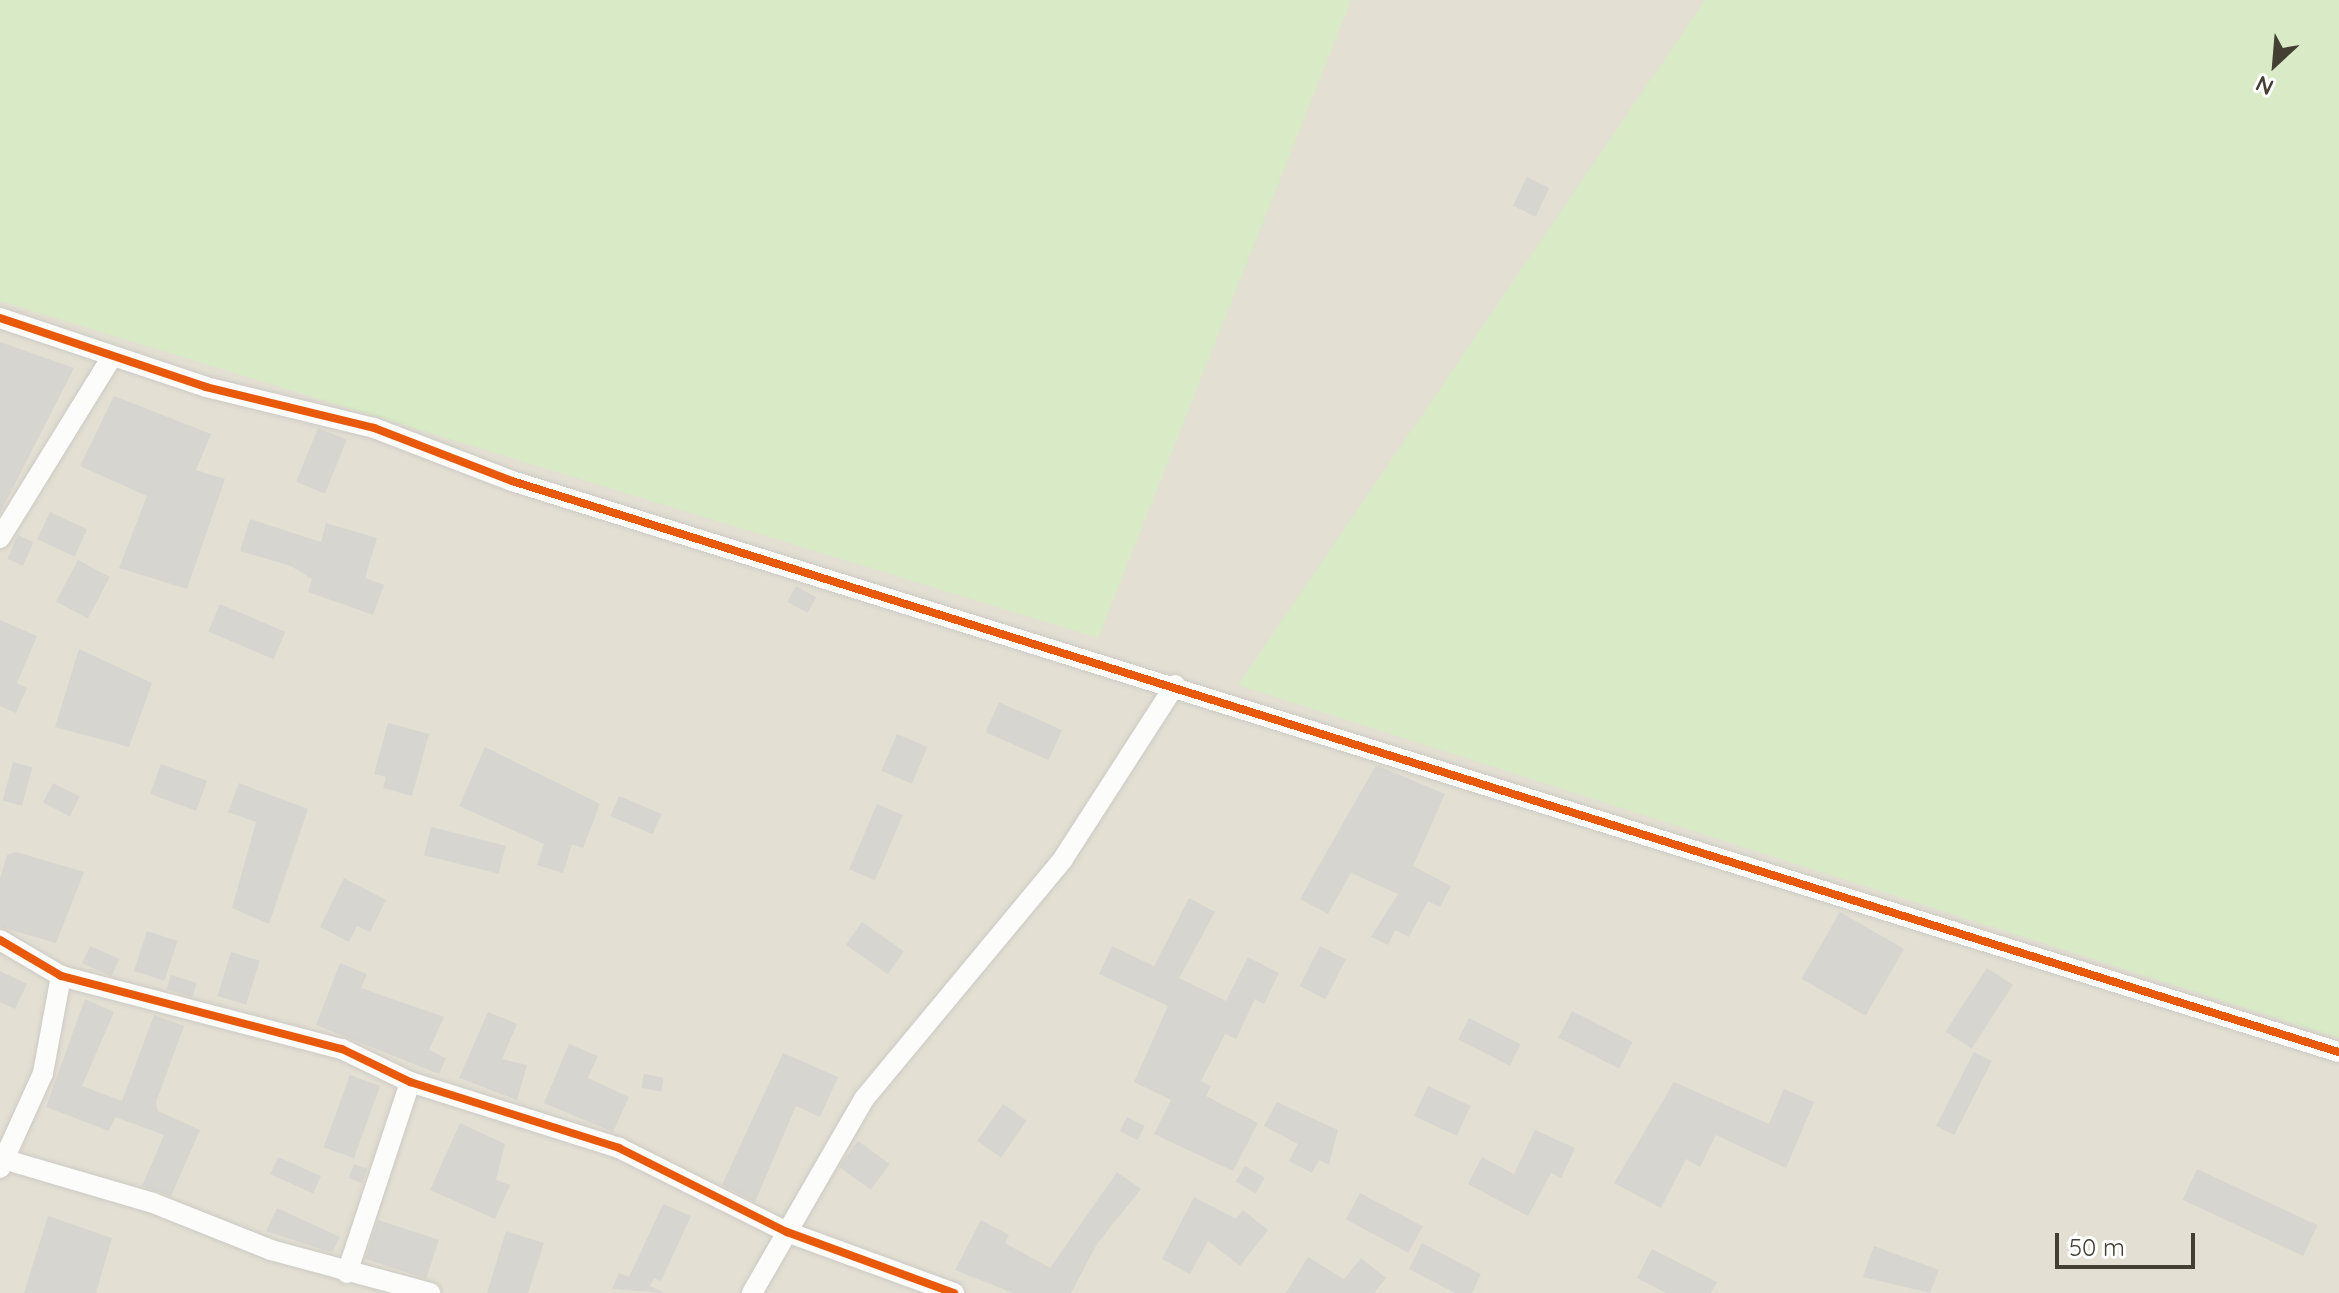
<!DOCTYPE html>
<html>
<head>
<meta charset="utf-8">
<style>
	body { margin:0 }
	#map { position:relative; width:2339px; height:1293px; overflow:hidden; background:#eeede6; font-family:Quicksand,sans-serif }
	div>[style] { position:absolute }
	.residential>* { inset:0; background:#e3dfd3; transform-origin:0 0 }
	.green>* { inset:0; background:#d8eac6 }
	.building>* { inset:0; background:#d7d5cf; transform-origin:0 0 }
	.roads { filter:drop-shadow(0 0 2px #cccac4) drop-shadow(0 0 2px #cccac4) }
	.minor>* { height:20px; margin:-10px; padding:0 10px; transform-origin:10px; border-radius:10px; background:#fcfcfb }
	.cycleway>* { height:8px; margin:-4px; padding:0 4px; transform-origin:4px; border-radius:4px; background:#e8590c }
	span { translate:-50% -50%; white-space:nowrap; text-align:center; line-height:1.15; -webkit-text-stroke:8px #fff; paint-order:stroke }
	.north { position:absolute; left:2235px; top:24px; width:80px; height:80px; -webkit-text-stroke:6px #fff; paint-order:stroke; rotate:206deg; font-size:22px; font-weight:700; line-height:32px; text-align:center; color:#433f33 }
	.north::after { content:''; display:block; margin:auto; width:28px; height:36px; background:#433f33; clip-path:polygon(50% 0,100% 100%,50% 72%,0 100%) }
	.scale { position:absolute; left:2055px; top:1233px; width:140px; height:36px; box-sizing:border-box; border:4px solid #433f33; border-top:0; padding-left:10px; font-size:24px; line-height:28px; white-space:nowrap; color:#433f33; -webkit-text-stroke:6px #fff; paint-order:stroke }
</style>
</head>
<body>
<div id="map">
	<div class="residential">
		<div style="left:0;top:0;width:2339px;height:1293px"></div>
	</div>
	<div class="green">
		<div style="clip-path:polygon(0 0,1351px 0,1098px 638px,0 301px)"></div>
		<div style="clip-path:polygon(1705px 0,2339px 0,2339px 1038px,1238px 685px)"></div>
	</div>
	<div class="building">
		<div style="left:1527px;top:177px;width:25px;height:32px;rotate:26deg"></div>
		<div style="clip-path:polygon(0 342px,74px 368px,0 513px)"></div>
		<div style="clip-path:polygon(114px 396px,211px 434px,196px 470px,225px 479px,187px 589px,119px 568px,147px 496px,80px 466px)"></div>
		<div style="left:318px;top:428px;width:31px;height:58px;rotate:22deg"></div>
		<div style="left:50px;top:512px;width:41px;height:30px;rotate:25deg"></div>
		<div style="clip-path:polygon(250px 519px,321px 542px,326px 523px,377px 538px,365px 578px,384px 585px,373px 615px,308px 592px,312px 579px,291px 566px,240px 551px)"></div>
		<div style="left:18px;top:535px;width:17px;height:26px;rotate:24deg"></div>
		<div style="left:78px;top:560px;width:36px;height:47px;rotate:28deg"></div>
		<div style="left:796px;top:586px;width:23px;height:18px;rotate:29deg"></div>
		<div style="left:220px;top:604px;width:71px;height:30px;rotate:23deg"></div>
		<div style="clip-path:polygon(0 620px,37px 636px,17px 683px,27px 688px,16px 713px,0 706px)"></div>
		<div style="clip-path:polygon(79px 649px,152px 683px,129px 747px,55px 727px)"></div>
		<div style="left:999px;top:702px;width:69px;height:33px;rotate:24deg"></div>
		<div style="clip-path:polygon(388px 723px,429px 734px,412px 796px,383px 788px,386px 777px,374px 774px)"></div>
		<div style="left:897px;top:734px;width:33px;height:40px;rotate:23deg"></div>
		<div style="clip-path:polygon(485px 747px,600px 804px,583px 848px,572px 844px,563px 873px,537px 865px,544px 844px,459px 806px)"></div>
		<div style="left:13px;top:762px;width:20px;height:40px;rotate:15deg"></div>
		<div style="left:161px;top:764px;width:49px;height:32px;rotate:20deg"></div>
		<div style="clip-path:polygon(1376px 765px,1445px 794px,1413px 866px,1451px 886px,1440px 907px,1428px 901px,1409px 937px,1395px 930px,1388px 945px,1371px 937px,1398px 894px,1351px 873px,1328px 914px,1300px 899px)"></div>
		<div style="left:53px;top:783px;width:30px;height:22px;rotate:27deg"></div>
		<div style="clip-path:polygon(239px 783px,308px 809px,269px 924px,232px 908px,256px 822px,228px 812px)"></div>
		<div style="left:619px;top:796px;width:46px;height:22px;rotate:23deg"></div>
		<div style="left:877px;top:804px;width:28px;height:71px;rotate:23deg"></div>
		<div style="left:431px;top:827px;width:77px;height:29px;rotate:14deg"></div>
		<div style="clip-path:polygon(16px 852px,84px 872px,56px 943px,0 927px,0 879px,7px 855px)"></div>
		<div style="clip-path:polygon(344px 878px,386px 900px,370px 932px,357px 926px,349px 942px,320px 927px)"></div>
		<div style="clip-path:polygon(1189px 898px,1215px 912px,1179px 978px,1226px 1001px,1248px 957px,1279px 973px,1264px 1004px,1255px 999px,1236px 1039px,1225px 1034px,1201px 1081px,1211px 1086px,1206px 1096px,1258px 1123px,1233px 1171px,1154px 1134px,1171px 1100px,1134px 1082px,1168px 1006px,1099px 974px,1112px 946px,1154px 966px)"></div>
		<div style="left:1840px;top:912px;width:74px;height:77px;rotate:30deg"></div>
		<div style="left:862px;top:922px;width:51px;height:28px;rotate:35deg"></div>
		<div style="left:147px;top:931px;width:32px;height:42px;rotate:18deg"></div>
		<div style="left:90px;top:946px;width:32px;height:19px;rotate:24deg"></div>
		<div style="left:1320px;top:946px;width:29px;height:45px;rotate:27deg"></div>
		<div style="left:231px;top:952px;width:30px;height:46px;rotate:17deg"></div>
		<div style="clip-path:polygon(340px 963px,367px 974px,361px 988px,444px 1017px,429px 1050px,446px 1058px,439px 1074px,316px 1025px)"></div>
		<div style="left:1987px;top:968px;width:31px;height:76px;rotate:33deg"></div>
		<div style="clip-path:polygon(0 971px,27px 984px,15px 1009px,0 1002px)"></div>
		<div style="left:171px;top:975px;width:27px;height:15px;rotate:17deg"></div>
		<div style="clip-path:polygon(85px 999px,114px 1012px,82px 1086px,122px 1101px,154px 1015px,184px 1026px,156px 1102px,158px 1111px,200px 1130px,171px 1196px,142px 1186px,164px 1135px,115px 1117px,109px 1131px,46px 1107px)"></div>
		<div style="left:1572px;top:1011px;width:68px;height:30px;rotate:27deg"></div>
		<div style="clip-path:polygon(488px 1012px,517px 1024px,502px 1059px,527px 1065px,517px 1100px,459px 1078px)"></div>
		<div style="left:1469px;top:1018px;width:58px;height:24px;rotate:27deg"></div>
		<div style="clip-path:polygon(569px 1044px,598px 1056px,588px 1078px,629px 1097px,613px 1132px,544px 1103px)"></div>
		<div style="left:1974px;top:1052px;width:20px;height:83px;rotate:27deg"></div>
		<div style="clip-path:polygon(783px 1053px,838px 1077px,820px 1117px,796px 1106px,755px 1202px,722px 1185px)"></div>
		<div style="left:644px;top:1074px;width:20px;height:14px;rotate:11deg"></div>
		<div style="left:350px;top:1075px;width:32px;height:77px;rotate:20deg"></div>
		<div style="clip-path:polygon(1674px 1082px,1769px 1124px,1784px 1089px,1814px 1102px,1786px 1168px,1716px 1135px,1700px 1167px,1686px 1159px,1661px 1208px,1614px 1183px)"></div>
		<div style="left:1428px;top:1086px;width:47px;height:33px;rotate:25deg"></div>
		<div style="clip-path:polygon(1277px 1102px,1338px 1130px,1329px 1165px,1319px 1160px,1312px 1173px,1289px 1161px,1298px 1144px,1264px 1126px)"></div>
		<div style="left:1003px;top:1104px;width:29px;height:45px;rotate:35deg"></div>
		<div style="left:1127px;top:1117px;width:20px;height:16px;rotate:27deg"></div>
		<div style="clip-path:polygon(460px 1123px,505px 1144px,496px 1180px,510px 1185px,495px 1219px,430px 1190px)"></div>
		<div style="clip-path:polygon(1535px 1130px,1575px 1148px,1561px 1178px,1551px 1173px,1528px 1216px,1468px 1184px,1482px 1157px,1514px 1174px)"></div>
		<div style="left:858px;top:1141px;width:39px;height:32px;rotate:36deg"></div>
		<div style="left:278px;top:1157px;width:47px;height:19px;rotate:24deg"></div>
		<div style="left:354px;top:1164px;width:14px;height:15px;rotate:21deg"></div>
		<div style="left:1245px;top:1166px;width:23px;height:18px;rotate:31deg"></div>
		<div style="left:2197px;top:1169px;width:133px;height:34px;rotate:25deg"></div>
		<div style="clip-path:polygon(1117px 1172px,1141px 1189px,1097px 1244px,1071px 1293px,1013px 1293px,955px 1270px,981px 1220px,1009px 1235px,1005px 1243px,1050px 1268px)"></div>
		<div style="left:1360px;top:1193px;width:71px;height:30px;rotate:28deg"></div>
		<div style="clip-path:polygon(1194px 1197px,1236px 1219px,1243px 1210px,1268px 1230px,1240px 1266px,1208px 1241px,1190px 1274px,1162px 1259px)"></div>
		<div style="clip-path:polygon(663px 1204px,691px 1216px,661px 1281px,654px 1278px,650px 1286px,665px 1293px,612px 1289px,619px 1273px,629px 1277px)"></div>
		<div style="clip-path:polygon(277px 1208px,340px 1237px,332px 1253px,266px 1231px)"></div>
		<div style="clip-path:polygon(48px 1216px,112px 1238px,96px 1293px,24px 1293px)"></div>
		<div style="left:378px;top:1220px;width:64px;height:41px;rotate:18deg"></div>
		<div style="clip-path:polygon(506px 1231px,544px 1243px,528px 1293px,487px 1293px)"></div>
		<div style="clip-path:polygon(1422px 1243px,1481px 1274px,1472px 1293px,1455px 1293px,1409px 1269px)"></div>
		<div style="clip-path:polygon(1874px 1246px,1939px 1270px,1930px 1293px,1863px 1277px)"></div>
		<div style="clip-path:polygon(1652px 1249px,1717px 1282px,1711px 1293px,1666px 1293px,1637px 1278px)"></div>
		<div style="clip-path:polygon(1308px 1257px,1344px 1279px,1361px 1258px,1386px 1278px,1374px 1293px,1286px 1293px)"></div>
	</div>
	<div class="roads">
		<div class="minor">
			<div style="left:0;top:318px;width:217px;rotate:18.5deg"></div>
			<div style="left:206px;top:387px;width:173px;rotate:13.7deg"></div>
			<div style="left:374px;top:428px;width:148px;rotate:21deg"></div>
			<div style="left:512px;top:481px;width:1914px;rotate:17.36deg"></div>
			<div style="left:0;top:538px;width:213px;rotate:-58.3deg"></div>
			<div style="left:0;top:940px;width:71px;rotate:30.5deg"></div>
			<div style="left:61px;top:976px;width:290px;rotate:14.6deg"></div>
			<div style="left:342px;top:1049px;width:76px;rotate:25.9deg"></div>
			<div style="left:410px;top:1082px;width:219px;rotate:17.5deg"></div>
			<div style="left:619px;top:1148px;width:188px;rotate:26.6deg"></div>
			<div style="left:787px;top:1232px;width:178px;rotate:20.1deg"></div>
			<div style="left:3px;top:1159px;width:156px;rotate:16.3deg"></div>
			<div style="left:153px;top:1203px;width:127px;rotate:21.7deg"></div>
			<div style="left:271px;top:1250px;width:165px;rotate:15.1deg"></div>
			<div style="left:0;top:1168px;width:104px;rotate:-65.6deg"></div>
			<div style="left:43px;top:1073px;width:99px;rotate:-79.5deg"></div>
			<div style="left:347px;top:1273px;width:201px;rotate:-71.7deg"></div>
			<div style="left:752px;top:1293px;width:224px;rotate:-60deg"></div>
			<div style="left:864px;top:1099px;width:312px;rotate:-50.3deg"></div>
			<div style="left:1063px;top:859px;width:207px;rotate:-57.2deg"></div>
		</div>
	</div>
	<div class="cycleway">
		<div style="left:0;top:318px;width:217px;rotate:18.5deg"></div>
		<div style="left:206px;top:387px;width:173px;rotate:13.7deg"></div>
		<div style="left:374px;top:428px;width:148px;rotate:21deg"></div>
		<div style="left:512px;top:481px;width:1914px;rotate:17.36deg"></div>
		<div style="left:0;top:940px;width:71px;rotate:30.5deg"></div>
		<div style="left:61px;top:976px;width:290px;rotate:14.6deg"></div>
		<div style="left:342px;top:1049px;width:76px;rotate:25.9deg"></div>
		<div style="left:410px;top:1082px;width:219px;rotate:17.5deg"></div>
		<div style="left:619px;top:1148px;width:188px;rotate:26.6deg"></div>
		<div style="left:787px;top:1232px;width:178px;rotate:20.1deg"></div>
	</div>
	<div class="north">N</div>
	<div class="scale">50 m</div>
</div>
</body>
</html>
